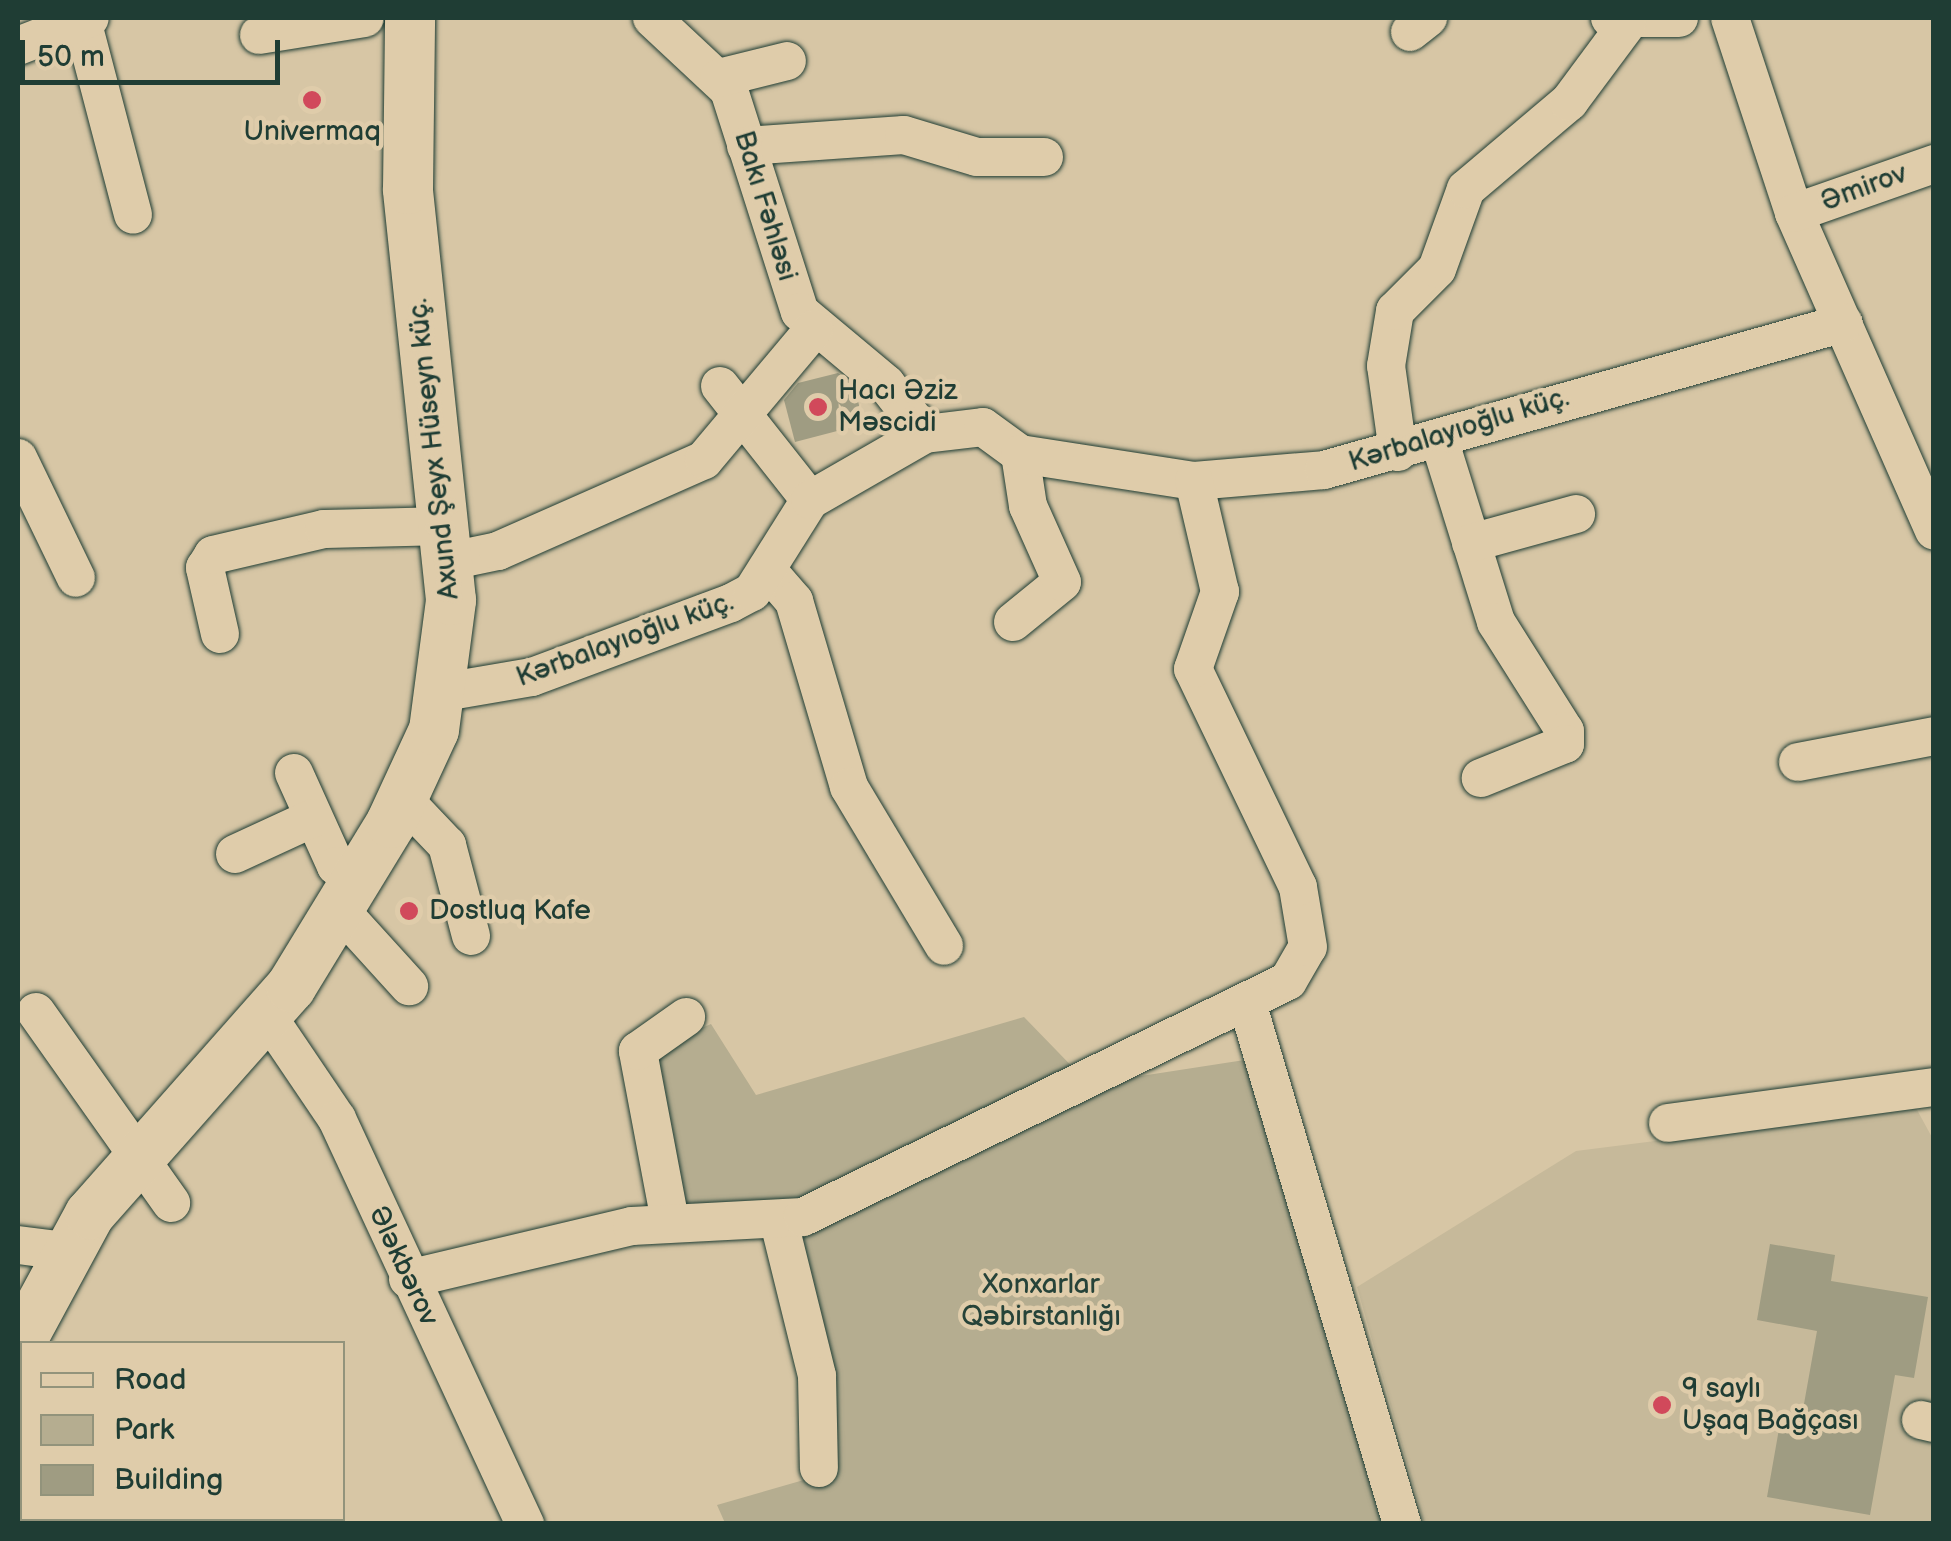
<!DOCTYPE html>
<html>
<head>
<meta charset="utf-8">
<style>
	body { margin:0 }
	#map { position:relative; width:1951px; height:1541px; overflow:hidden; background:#d7c6a5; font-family:"Balsamiq Sans",sans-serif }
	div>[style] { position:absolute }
	.built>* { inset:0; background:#c6b99a }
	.green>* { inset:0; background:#b5ad90 }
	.building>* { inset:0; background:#9f9c82 }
	.roads { filter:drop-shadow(0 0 2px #1f3d34) drop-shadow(0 0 2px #1f3d34) }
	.minor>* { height:38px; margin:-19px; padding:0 19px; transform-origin:19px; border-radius:19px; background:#dfccaa }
	.major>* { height:50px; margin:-25px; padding:0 25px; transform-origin:25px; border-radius:25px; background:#dfccaa }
	.dots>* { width:28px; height:28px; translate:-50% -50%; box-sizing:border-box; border:5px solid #dfccaa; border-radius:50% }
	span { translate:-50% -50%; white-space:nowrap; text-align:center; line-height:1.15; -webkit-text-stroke:9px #dfccaa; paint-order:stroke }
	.poi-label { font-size:28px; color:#1f3d34 }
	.left { translate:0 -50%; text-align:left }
	.street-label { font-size:28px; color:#1f3d34 }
	.park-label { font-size:28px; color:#264339 }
	.frame { position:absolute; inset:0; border:20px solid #1f3d34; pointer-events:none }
	.legend { position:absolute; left:20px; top:1341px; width:325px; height:180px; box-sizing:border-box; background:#dfccaa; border:2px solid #92937b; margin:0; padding:12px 18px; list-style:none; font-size:30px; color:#1f3d34 }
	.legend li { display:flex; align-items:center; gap:20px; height:50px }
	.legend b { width:50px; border:2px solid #92937b }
	.scale { position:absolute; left:20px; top:40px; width:260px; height:45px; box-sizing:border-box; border:5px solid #1f3d34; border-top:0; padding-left:12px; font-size:30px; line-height:35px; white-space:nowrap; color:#1f3d34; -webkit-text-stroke:8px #dfccaa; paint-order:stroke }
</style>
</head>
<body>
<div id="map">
	<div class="built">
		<div style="clip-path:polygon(1916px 1108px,1934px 1141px,1933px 1523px,1424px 1523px,1357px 1287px,1576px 1151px)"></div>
	</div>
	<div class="green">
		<div style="clip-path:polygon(1024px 1017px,1089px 1084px,1251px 1059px,1386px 1523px,725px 1523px,717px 1505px,835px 1471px,788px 1211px,674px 1202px,647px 1051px,711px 1024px,756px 1095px)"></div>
	</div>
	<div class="building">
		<div style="clip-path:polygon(838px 373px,854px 386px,864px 424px,795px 442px,784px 400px,798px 383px)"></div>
		<div style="clip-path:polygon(1770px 1244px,1835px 1255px,1831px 1281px,1928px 1297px,1914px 1378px,1895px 1375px,1870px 1515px,1767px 1497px,1782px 1412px,1802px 1415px,1817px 1331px,1757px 1320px)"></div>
	</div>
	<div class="roads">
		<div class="minor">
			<div style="left:652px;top:18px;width:105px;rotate:43.1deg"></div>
			<div style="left:729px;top:90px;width:233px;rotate:72.3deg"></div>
			<div style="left:800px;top:312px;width:112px;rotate:39.9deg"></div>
			<div style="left:886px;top:384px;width:63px;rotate:52deg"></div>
			<div style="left:1610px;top:18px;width:69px"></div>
			<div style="left:1730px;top:18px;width:205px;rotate:71.8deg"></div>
			<div style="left:1794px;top:213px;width:347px;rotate:66.2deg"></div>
			<div style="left:83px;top:24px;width:197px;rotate:75.3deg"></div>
			<div style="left:1410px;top:32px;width:23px;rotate:-38deg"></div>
			<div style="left:259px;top:35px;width:107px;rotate:-9.1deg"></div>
			<div style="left:18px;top:46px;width:77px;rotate:-21.3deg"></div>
			<div style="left:719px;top:78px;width:70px;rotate:-14deg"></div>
			<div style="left:746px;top:146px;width:158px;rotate:-4deg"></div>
			<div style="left:904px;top:135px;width:76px;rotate:16.8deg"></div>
			<div style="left:977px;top:157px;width:67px"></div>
			<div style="left:1794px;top:213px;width:148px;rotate:-19.3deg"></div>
			<div style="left:720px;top:386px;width:145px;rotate:51.7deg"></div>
			<div style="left:1439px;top:439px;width:192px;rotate:72.7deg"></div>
			<div style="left:1496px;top:622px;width:129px;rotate:57.7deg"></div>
			<div style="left:1565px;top:731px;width:13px;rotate:90deg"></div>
			<div style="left:1565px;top:744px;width:91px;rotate:158deg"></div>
			<div style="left:1398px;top:452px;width:87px;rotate:-97.9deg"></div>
			<div style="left:1386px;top:366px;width:56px;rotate:-80.7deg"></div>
			<div style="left:1395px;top:311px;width:59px;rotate:-45deg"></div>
			<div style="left:1437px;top:269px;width:85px;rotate:-70.1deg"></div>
			<div style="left:1466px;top:189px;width:135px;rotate:-40.2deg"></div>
			<div style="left:1569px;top:102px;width:97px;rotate:-53.4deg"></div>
			<div style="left:18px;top:458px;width:133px;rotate:64.2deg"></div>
			<div style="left:1471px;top:543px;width:109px;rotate:-15.4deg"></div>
			<div style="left:450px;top:561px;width:49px;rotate:-11.8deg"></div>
			<div style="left:498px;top:551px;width:225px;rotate:-23.8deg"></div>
			<div style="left:704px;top:460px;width:171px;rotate:-50deg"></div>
			<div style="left:768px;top:571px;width:40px;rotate:49deg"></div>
			<div style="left:794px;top:601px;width:194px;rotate:73.5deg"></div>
			<div style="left:849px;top:787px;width:185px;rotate:59.1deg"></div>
			<div style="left:1013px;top:622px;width:63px;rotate:-39.2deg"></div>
			<div style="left:1062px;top:582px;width:83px;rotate:-114.1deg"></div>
			<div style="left:1028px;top:506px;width:53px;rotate:-98.7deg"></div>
			<div style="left:220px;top:634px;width:68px;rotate:-102.8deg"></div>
			<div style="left:205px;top:568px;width:15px;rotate:-58deg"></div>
			<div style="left:213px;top:555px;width:114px;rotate:-13.2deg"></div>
			<div style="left:324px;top:529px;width:123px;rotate:-1.4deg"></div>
			<div style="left:444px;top:692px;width:89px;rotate:-9.7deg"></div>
			<div style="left:532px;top:677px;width:212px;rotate:-20.4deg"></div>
			<div style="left:731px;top:603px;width:24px;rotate:-28deg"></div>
			<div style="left:752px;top:592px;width:109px;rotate:-57.8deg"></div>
			<div style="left:810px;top:500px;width:133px;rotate:-29.9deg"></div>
			<div style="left:925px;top:434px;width:58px;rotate:-6.9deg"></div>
			<div style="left:983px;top:427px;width:46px;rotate:36.1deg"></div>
			<div style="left:1020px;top:454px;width:176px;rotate:8.8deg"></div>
			<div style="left:1194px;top:481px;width:130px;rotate:-4.8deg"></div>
			<div style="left:1324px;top:470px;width:540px;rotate:-15.79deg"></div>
			<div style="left:1798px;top:762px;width:138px;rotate:-10.8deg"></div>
			<div style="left:294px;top:773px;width:102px;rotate:65.7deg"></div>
			<div style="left:336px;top:866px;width:26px;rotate:36deg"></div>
			<div style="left:403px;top:799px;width:64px;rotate:46.3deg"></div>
			<div style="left:447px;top:845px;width:94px;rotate:75.2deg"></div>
			<div style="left:235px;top:854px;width:86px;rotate:-24.8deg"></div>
			<div style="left:340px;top:910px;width:103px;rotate:47.8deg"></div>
			<div style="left:1248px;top:1006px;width:540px;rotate:73.44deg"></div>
			<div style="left:36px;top:1012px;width:234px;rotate:54.7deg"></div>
			<div style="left:268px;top:1017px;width:123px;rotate:55.9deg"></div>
			<div style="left:337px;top:1119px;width:447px;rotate:65.1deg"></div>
			<div style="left:1668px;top:1123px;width:268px;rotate:-7.7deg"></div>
			<div style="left:670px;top:1221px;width:173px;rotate:-100.7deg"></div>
			<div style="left:638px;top:1051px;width:59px;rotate:-35.3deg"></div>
			<div style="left:779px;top:1222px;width:159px;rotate:76.1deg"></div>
			<div style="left:817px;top:1376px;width:92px;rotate:88.8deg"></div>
			<div style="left:18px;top:1245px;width:46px;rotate:7.4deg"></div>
			<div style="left:408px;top:1279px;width:230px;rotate:-13.3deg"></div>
			<div style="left:632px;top:1226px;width:171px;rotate:-3deg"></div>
			<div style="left:803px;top:1217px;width:539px;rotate:-25.95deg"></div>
			<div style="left:1288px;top:981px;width:39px;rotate:-60deg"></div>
			<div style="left:1308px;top:947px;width:61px;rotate:-99.5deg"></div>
			<div style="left:1298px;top:887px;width:242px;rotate:-115.7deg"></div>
			<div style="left:1193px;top:669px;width:82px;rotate:-70.7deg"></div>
			<div style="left:1220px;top:592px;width:114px;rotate:-103.2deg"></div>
			<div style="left:18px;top:1382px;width:5px;rotate:37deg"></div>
			<div style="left:1921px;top:1420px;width:13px;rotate:13deg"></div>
		</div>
		<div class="major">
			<div style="left:18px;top:1347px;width:151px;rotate:-61.6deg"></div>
			<div style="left:90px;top:1214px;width:303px;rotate:-48.5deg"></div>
			<div style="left:291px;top:987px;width:192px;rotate:-58.6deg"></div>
			<div style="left:391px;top:823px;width:102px;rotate:-65.2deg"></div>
			<div style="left:434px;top:730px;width:131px;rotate:-82.5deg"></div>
			<div style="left:451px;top:600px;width:413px;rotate:-96deg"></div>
			<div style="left:408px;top:189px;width:171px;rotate:-89.3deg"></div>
		</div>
	</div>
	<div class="dots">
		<div style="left:312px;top:100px;background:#d1495b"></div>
		<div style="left:818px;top:407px;background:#d1495b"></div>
		<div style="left:409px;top:911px;background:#d1495b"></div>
		<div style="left:1662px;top:1405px;background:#d1495b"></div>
	</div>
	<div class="poi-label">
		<span style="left:312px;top:132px">Univermaq</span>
		<span class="left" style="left:838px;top:407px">Hacı Əziz<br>Məscidi</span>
		<span class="left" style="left:429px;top:911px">Dostluq Kafe</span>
		<span class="left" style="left:1682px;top:1405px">9 saylı<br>Uşaq Bağçası</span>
	</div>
	<div class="street-label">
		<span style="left:1864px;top:188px;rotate:-20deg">Əmirov</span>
		<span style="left:765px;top:206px;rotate:73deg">Bakı Fəhləsi</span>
		<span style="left:1459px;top:430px;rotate:-17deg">Kərbalayıoğlu küç.</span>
		<span style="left:434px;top:449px;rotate:-96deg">Axund Şeyx Hüseyn küç.</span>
		<span style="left:625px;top:640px;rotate:-20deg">Kərbalayıoğlu küç.</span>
		<span style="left:403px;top:1266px;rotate:65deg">Ələkbərov</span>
	</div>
	<div class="park-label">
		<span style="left:1041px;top:1301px">Xonxarlar<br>Qəbirstanlığı</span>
	</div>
	<div class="frame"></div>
	<ul class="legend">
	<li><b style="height:12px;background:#dfccaa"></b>Road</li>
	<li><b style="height:28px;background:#b5ad90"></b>Park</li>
	<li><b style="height:28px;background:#9f9c82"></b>Building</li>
	</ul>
	<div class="scale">50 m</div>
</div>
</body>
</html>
